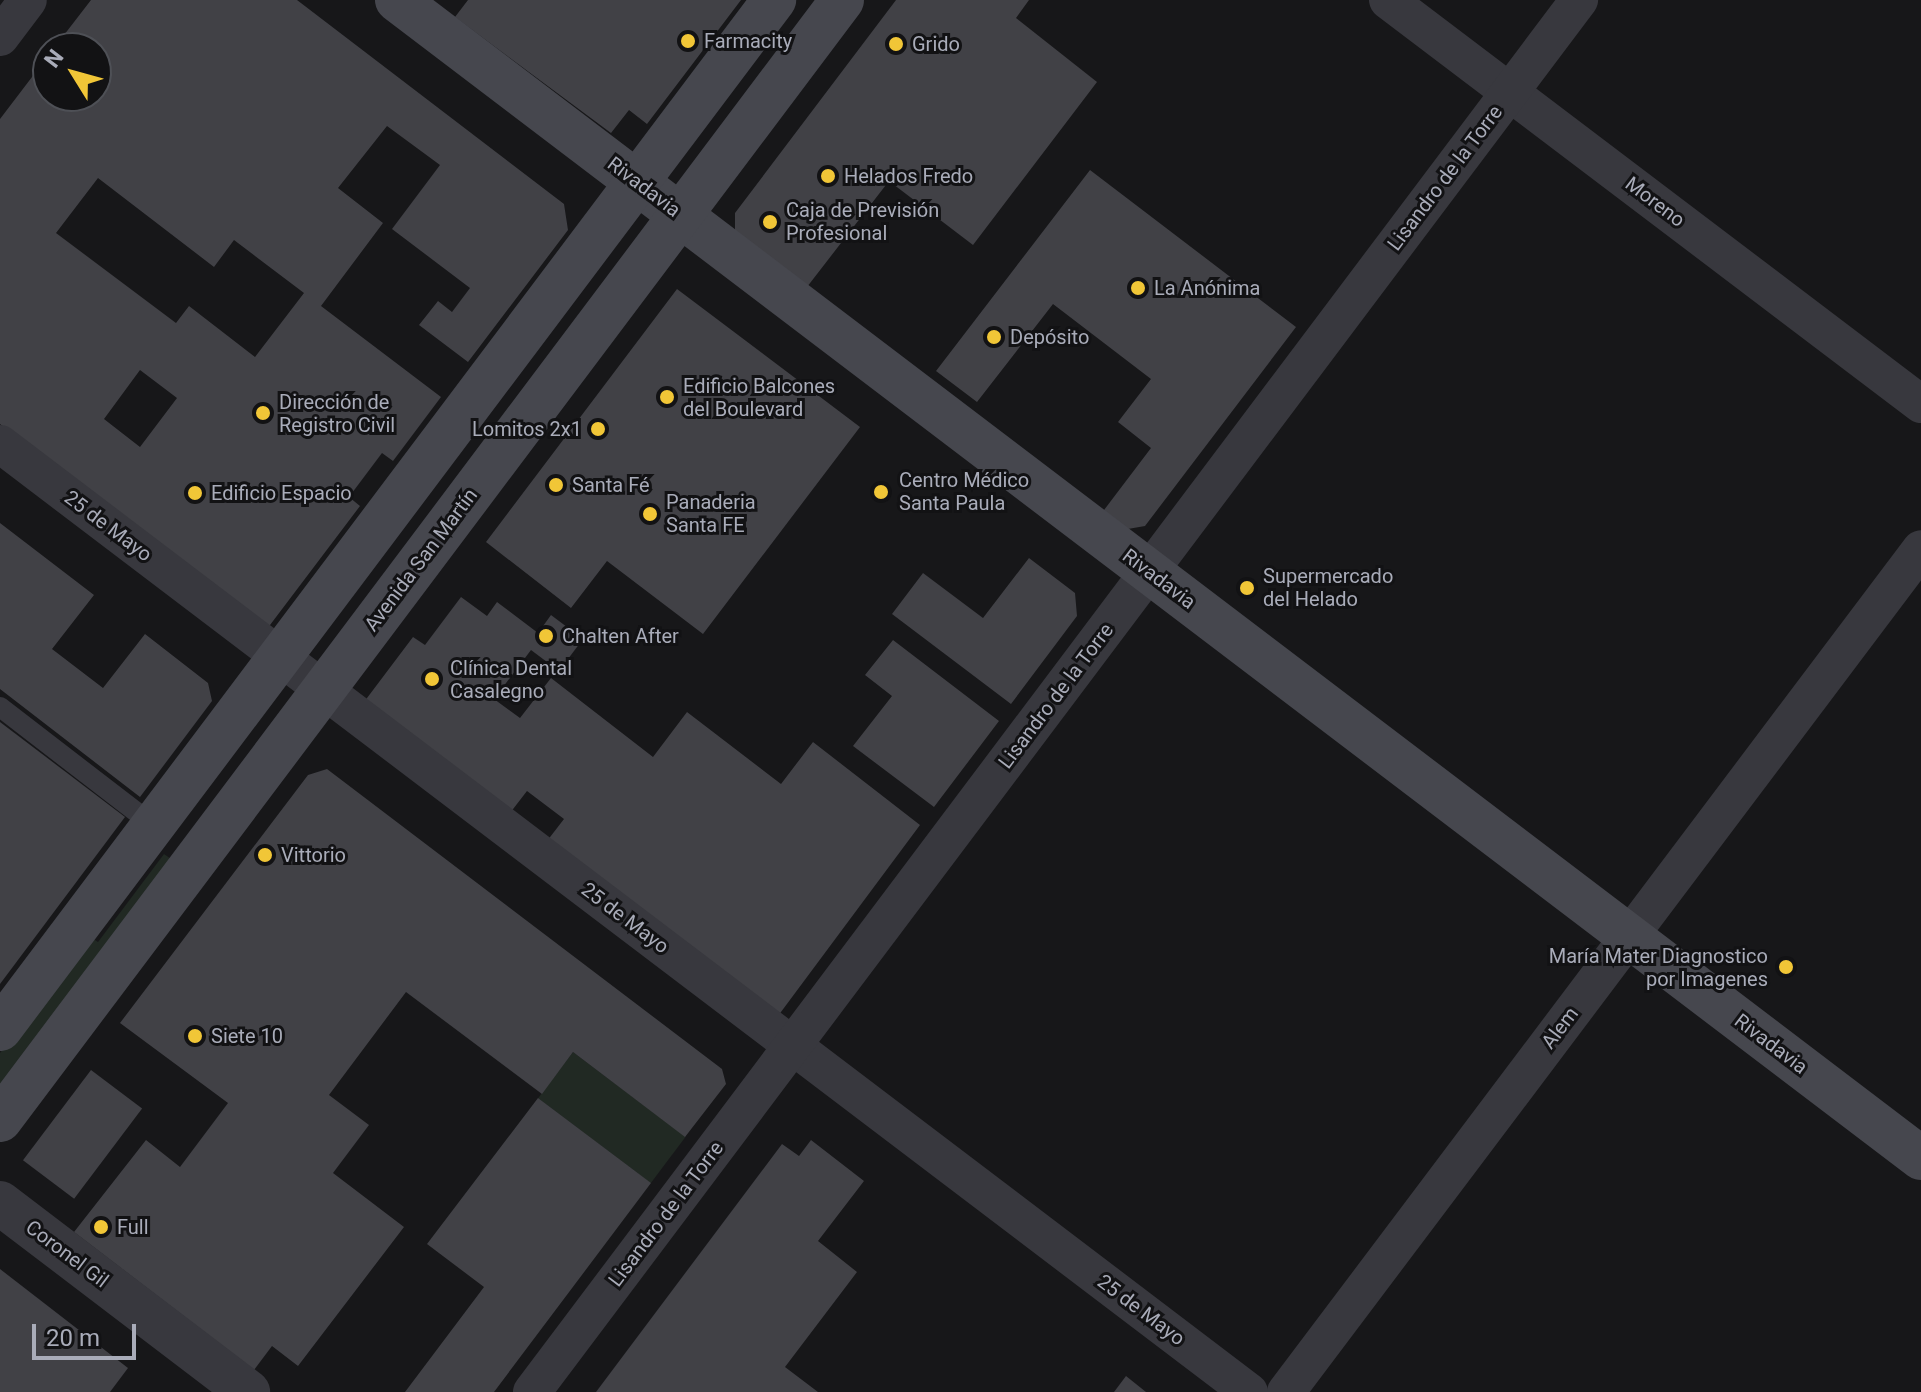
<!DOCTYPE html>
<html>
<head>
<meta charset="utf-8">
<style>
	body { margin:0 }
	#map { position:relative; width:1921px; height:1392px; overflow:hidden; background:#171719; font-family:Roboto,sans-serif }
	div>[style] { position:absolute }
	.green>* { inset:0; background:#212923; transform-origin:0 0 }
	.building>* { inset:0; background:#414146; transform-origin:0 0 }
	.service>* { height:20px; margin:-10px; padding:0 10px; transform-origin:10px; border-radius:10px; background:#38383e }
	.minor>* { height:38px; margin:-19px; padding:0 19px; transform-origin:19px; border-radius:19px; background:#38383e }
	.tertiary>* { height:44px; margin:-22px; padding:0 22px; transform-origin:22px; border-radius:22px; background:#38383e }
	.secondary>* { height:44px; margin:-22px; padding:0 22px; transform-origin:22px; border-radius:22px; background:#46474e }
	.dots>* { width:22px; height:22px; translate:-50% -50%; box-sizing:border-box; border:4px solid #121214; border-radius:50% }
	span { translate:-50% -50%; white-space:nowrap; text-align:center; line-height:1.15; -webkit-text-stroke:6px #121214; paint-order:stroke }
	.poi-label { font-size:20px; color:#a9acb9 }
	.left { translate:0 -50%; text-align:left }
	.right { translate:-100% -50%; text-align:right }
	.street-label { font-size:20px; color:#a9acb9 }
	.north { position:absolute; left:32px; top:32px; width:80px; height:80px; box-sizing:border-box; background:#121214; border:2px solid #4e5056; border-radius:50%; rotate:307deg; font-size:22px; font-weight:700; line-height:32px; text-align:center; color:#a9acb9 }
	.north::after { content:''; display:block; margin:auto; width:28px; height:36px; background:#f1c637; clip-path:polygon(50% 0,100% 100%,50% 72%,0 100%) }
	.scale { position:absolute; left:32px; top:1324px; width:104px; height:36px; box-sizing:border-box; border:4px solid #a9acb9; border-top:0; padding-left:10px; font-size:24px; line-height:28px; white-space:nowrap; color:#a9acb9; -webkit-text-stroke:6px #121214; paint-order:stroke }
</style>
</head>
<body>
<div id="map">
	<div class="green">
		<div style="clip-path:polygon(164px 854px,174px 861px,0 1090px,0 1053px,89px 936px,98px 942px)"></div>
		<div style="left:573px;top:1052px;width:141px;height:58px;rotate:37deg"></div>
	</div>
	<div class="building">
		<div style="clip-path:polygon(evenodd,91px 0,297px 0,564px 204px,568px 230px,468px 362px,419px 325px,438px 301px,452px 312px,470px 288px,392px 229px,440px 165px,387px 126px,338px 188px,383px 223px,321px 306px,441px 397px,393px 461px,382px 453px,349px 497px,360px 506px,267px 629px,0 424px,0 119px,48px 56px,48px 96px,96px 96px,96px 48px,54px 48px,91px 0,98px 178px,214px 267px,234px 240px,304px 293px,255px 357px,189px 306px,176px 323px,56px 233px,98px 178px,91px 0,140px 370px,177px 398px,140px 447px,104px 419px,140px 370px)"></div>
		<div style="clip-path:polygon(468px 0,741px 0,647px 124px,629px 110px,611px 133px,455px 17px)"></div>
		<div style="clip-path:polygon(896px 0,1029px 0,1016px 18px,1097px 82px,973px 245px,889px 181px,807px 287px,735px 231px,735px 213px)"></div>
		<div style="clip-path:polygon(1090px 170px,1296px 327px,1145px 526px,1122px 530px,1101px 514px,1151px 448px,1118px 422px,1151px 379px,1053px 304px,977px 402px,936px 371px)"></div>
		<div style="clip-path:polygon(677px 289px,860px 427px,703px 634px,607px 561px,571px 608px,486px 542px)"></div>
		<div style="clip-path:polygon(0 523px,94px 595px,52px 649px,103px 688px,145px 634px,208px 683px,212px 701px,140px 797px,0 689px)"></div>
		<div style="clip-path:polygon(1029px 558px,1075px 593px,1077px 616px,1011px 704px,892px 614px,923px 573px,983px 618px)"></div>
		<div style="clip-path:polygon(461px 597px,487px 616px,497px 602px,538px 633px,551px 615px,583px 639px,559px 671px,531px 650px,494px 699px,520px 718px,551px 678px,653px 757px,687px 712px,781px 784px,813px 742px,920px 825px,778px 1016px,547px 841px,564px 819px,527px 791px,510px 813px,364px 702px,413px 637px,425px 645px)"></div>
		<div style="clip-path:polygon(893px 640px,999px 721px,934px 807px,853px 746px,892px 696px,865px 675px)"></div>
		<div style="clip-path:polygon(0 722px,125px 817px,0 984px)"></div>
		<div style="clip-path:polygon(327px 769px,722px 1069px,726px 1084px,685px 1137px,573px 1052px,542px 1094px,406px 992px,329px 1095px,369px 1125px,333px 1173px,404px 1227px,298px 1366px,272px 1346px,254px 1370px,74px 1232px,146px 1140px,180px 1167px,228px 1103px,120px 1023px,308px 775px)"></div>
		<div style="left:91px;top:1070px;width:64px;height:113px;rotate:37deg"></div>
		<div style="clip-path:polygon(538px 1098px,651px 1183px,494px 1392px,405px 1392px,484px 1287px,427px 1244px)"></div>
		<div style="clip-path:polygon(811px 1140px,864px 1181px,818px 1241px,857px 1272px,785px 1367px,818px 1392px,596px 1392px,782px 1144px,799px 1156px)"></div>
		<div style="clip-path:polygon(0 1269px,128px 1368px,110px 1392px,0 1392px)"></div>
		<div style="clip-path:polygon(1126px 1376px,1146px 1392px,1114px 1392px)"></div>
	</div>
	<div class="service">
		<div style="left:0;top:707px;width:193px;rotate:37.6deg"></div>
	</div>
	<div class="minor">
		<div style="left:1388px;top:0;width:669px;rotate:37.16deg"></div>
		<div style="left:0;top:37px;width:46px;rotate:-52.9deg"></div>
		<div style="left:0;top:444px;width:1568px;rotate:37.2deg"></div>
		<div style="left:532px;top:1392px;width:1742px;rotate:-53.05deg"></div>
		<div style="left:1286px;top:1392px;width:1055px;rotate:-53.01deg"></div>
	</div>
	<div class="tertiary">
		<div style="left:0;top:1203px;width:312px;rotate:37.3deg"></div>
	</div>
	<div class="secondary">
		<div style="left:397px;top:0;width:1914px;rotate:37.23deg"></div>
		<div style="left:0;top:1029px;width:1288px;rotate:-53.05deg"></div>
		<div style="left:0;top:1120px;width:1401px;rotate:-53.06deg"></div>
	</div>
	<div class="dots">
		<div style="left:688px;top:41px;background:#f1c637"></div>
		<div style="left:896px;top:44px;background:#f1c637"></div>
		<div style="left:828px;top:176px;background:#f1c637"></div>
		<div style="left:770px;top:222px;background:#f1c637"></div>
		<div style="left:1138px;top:288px;background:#f1c637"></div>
		<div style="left:994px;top:337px;background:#f1c637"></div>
		<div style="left:667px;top:397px;background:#f1c637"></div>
		<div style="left:263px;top:413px;background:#f1c637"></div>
		<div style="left:598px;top:429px;background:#f1c637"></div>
		<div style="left:556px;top:485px;background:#f1c637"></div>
		<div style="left:881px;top:492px;background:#f1c637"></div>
		<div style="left:195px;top:493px;background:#f1c637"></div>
		<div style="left:650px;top:514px;background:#f1c637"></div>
		<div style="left:1247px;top:588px;background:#f1c637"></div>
		<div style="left:546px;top:636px;background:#f1c637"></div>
		<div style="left:432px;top:679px;background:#f1c637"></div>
		<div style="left:265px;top:855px;background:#f1c637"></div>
		<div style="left:1786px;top:967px;background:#f1c637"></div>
		<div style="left:195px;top:1036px;background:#f1c637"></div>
		<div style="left:101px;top:1227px;background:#f1c637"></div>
	</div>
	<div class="poi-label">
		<span class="left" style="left:704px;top:41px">Farmacity</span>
		<span class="left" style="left:912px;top:44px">Grido</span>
		<span class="left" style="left:844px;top:176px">Helados Fredo</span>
		<span class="left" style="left:786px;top:222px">Caja de Previsión<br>Profesional</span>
		<span class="left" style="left:1154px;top:288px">La Anónima</span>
		<span class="left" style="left:1010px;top:337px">Depósito</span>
		<span class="left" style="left:683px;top:398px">Edificio Balcones<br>del Boulevard</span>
		<span class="left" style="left:279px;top:414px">Dirección de<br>Registro Civil</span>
		<span class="right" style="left:582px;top:429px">Lomitos 2x1</span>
		<span class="left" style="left:899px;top:492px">Centro Médico<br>Santa Paula</span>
		<span class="left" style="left:572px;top:485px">Santa Fé</span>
		<span class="left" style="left:211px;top:493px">Edificio Espacio</span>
		<span class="left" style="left:666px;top:514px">Panaderia<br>Santa FE</span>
		<span class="left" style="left:1263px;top:588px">Supermercado<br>del Helado</span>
		<span class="left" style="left:562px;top:636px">Chalten After</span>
		<span class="left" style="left:450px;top:680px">Clínica Dental<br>Casalegno</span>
		<span class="left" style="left:281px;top:855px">Vittorio</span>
		<span class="right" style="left:1768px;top:968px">María Mater Diagnostico<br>por Imagenes</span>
		<span class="left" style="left:211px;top:1036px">Siete 10</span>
		<span class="left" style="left:117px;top:1227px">Full</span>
	</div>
	<div class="street-label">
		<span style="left:1445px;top:178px;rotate:-53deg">Lisandro de la Torre</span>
		<span style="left:644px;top:187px;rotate:37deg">Rivadavia</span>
		<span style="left:1655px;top:202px;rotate:37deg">Moreno</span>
		<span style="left:108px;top:526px;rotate:37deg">25 de Mayo</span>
		<span style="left:421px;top:560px;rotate:-53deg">Avenida San Martín</span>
		<span style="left:1159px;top:579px;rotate:37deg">Rivadavia</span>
		<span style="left:1056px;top:696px;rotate:-53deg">Lisandro de la Torre</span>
		<span style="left:625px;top:918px;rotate:37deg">25 de Mayo</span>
		<span style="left:1560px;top:1028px;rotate:-53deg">Alem</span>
		<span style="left:1771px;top:1044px;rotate:37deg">Rivadavia</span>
		<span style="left:666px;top:1214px;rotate:-53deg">Lisandro de la Torre</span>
		<span style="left:67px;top:1254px;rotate:37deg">Coronel Gil</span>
		<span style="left:1141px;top:1310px;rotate:37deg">25 de Mayo</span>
	</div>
	<div class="north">N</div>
	<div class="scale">20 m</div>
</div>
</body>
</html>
